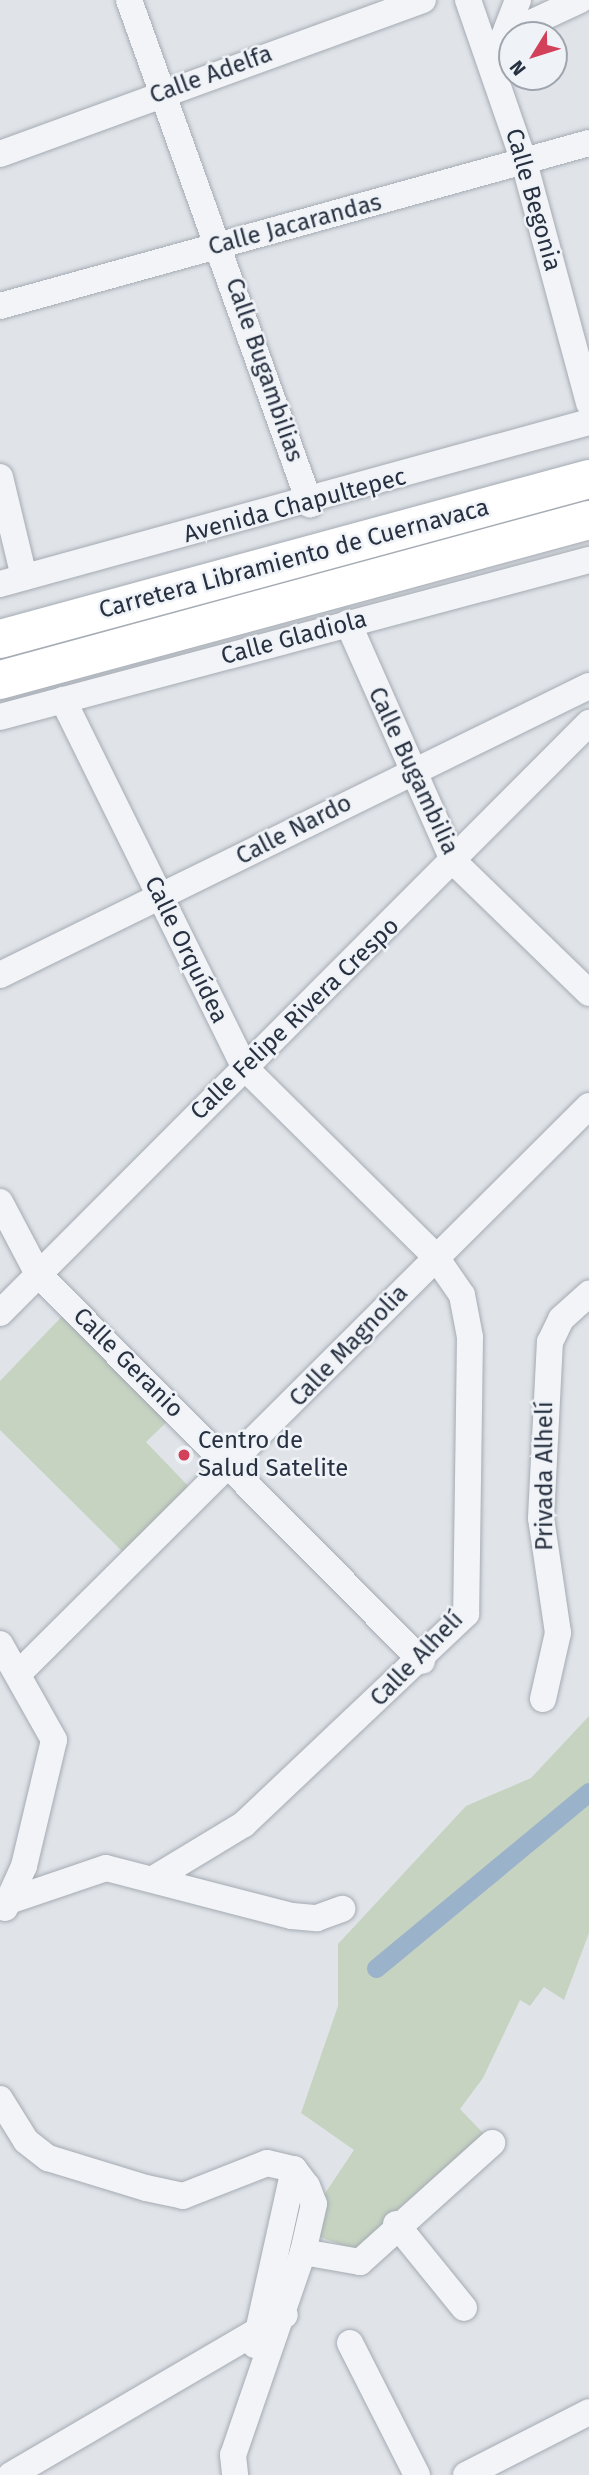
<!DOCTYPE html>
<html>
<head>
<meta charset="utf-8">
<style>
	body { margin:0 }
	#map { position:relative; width:589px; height:2475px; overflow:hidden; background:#e0e4e9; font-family:"Fira Sans",sans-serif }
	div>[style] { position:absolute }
	.green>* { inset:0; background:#c6d3c1 }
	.canal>* { height:19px; margin:-9.5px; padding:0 9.5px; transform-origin:9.5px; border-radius:9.5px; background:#9ab2ca }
	.roads { filter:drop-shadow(0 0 2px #a5abb3) drop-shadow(0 0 2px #a5abb3) }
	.minor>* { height:26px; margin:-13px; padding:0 13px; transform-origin:13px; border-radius:13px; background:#f3f4f7 }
	.highway>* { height:38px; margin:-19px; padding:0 19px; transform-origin:19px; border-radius:19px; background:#fff }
	.dots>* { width:19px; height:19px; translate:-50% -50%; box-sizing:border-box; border:4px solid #eff3f7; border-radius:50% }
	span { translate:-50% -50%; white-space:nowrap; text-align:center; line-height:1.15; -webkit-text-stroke:5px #eff3f7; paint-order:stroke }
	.street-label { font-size:24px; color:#283141 }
	.poi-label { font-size:24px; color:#283141 }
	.left { translate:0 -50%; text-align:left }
	.north { position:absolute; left:498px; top:21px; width:70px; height:70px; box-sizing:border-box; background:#eff3f7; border:2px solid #9fa5ae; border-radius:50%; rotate:232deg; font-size:19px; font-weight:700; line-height:28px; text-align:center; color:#283141 }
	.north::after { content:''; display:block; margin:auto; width:24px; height:32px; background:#d24159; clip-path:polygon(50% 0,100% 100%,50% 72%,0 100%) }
</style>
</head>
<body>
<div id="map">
	<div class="green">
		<div style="clip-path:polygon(68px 1310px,173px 1416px,146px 1442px,195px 1493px,130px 1559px,0 1430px,0 1381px)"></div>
		<div style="clip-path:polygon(589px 1716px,589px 1933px,564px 2000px,544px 1987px,530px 2006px,520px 2000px,483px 2078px,460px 2109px,484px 2134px,398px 2209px,362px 2252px,314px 2235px,324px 2195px,354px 2150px,301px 2113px,338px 2006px,338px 1944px,466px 1806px,531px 1778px)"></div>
	</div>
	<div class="canal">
		<div style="left:376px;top:1968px;width:276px;rotate:-39.6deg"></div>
	</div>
	<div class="roads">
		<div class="minor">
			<div style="left:129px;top:0;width:536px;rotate:70.25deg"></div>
			<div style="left:468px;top:0;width:171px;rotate:70.9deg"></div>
			<div style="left:524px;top:162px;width:250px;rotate:74.9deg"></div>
			<div style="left:505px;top:35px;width:83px;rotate:-25deg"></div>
			<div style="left:501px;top:44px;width:47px;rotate:-68.9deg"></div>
			<div style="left:0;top:154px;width:450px;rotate:-20deg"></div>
			<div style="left:0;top:306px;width:611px;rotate:-15.47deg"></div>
			<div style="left:0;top:477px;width:103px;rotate:76.5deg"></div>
			<div style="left:0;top:584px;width:611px;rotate:-15.38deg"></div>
			<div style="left:348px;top:623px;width:261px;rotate:66.1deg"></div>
			<div style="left:454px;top:862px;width:188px;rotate:44.1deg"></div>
			<div style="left:63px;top:700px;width:409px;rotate:63.7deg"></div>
			<div style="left:244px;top:1067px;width:269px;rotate:44.7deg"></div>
			<div style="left:435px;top:1256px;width:47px;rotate:55.3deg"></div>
			<div style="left:462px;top:1295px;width:43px;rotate:79.2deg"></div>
			<div style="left:470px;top:1337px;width:277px;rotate:90.8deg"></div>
			<div style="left:466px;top:1614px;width:306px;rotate:136.6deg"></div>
			<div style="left:244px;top:1824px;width:104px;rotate:148.8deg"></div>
			<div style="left:0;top:717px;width:610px;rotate:-14.93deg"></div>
			<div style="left:0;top:975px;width:656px;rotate:-26.14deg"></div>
			<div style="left:0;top:1202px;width:81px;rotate:62.2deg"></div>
			<div style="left:38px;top:1274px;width:545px;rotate:45.22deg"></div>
			<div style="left:0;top:1313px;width:834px;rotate:-45.05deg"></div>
			<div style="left:0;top:1644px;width:110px;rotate:60.6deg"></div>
			<div style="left:54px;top:1740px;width:130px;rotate:103.4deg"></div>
			<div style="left:24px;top:1866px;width:46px;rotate:114.3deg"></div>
			<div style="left:19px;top:1673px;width:804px;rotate:-44.85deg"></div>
			<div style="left:543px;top:1699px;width:68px;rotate:-77.2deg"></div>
			<div style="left:558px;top:1633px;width:116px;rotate:-98.4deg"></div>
			<div style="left:541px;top:1518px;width:176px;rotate:-87.1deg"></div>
			<div style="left:550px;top:1342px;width:25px;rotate:-64deg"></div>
			<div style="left:561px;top:1319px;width:38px;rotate:-42deg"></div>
			<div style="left:9px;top:1901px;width:102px;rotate:-18.8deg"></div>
			<div style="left:106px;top:1868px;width:192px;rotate:14.5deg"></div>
			<div style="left:292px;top:1916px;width:25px;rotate:5deg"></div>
			<div style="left:317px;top:1918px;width:27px;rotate:-20deg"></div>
			<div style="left:0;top:2099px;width:49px;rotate:58.2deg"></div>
			<div style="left:26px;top:2141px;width:28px;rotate:38deg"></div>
			<div style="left:48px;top:2158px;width:102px;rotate:17deg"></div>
			<div style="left:146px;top:2188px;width:38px;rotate:12deg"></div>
			<div style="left:183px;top:2196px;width:90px;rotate:-21.4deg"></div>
			<div style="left:267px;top:2163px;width:28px;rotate:13deg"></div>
			<div style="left:294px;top:2169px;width:21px;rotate:53deg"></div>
			<div style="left:307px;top:2186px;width:19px;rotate:69deg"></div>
			<div style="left:314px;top:2204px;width:49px;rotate:102.9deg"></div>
			<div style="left:303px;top:2252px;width:215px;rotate:109deg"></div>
			<div style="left:233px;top:2455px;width:20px;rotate:84deg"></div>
			<div style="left:396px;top:2224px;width:108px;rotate:51deg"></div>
			<div style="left:303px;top:2252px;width:58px;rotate:10deg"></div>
			<div style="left:360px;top:2262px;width:178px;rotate:-42deg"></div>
			<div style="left:350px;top:2343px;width:148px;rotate:63.1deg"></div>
			<div style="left:255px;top:2345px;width:180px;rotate:-77.5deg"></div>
			<div style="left:11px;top:2475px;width:317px;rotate:-30.3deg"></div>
			<div style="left:466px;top:2475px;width:138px;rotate:-27.1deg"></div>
		</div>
		<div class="highway">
			<div style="left:0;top:639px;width:610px;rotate:-15.2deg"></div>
			<div style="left:0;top:680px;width:610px;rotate:-15.2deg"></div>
		</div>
	</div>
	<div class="dots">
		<div style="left:184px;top:1455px;background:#d24159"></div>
	</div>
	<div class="street-label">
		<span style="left:211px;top:75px;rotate:-20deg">Calle Adelfa</span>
		<span style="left:533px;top:200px;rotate:74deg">Calle Begonia</span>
		<span style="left:295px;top:225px;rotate:-15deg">Calle Jacarandas</span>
		<span style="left:264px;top:370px;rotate:71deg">Calle Bugambilias</span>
		<span style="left:295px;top:506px;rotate:-15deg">Avenida Chapultepec</span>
		<span style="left:294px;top:559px;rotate:-15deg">Carretera Libramiento de Cuernavaca</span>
		<span style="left:294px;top:638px;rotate:-15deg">Calle Gladiola</span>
		<span style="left:413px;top:771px;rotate:65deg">Calle Bugambilia</span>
		<span style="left:294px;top:830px;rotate:-27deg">Calle Nardo</span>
		<span style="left:186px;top:950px;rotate:64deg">Calle Orquídea</span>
		<span style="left:295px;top:1019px;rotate:-44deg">Calle Felipe Rivera Crespo</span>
		<span style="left:349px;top:1346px;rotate:-46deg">Calle Magnolia</span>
		<span style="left:128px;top:1363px;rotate:45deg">Calle Geranio</span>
		<span style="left:545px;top:1476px;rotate:-90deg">Privada Alhelí</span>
		<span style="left:417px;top:1659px;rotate:-46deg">Calle Alhelí</span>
	</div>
	<div class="poi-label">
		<span class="left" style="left:198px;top:1455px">Centro de<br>Salud Satelite</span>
	</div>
	<div class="north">N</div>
</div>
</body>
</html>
